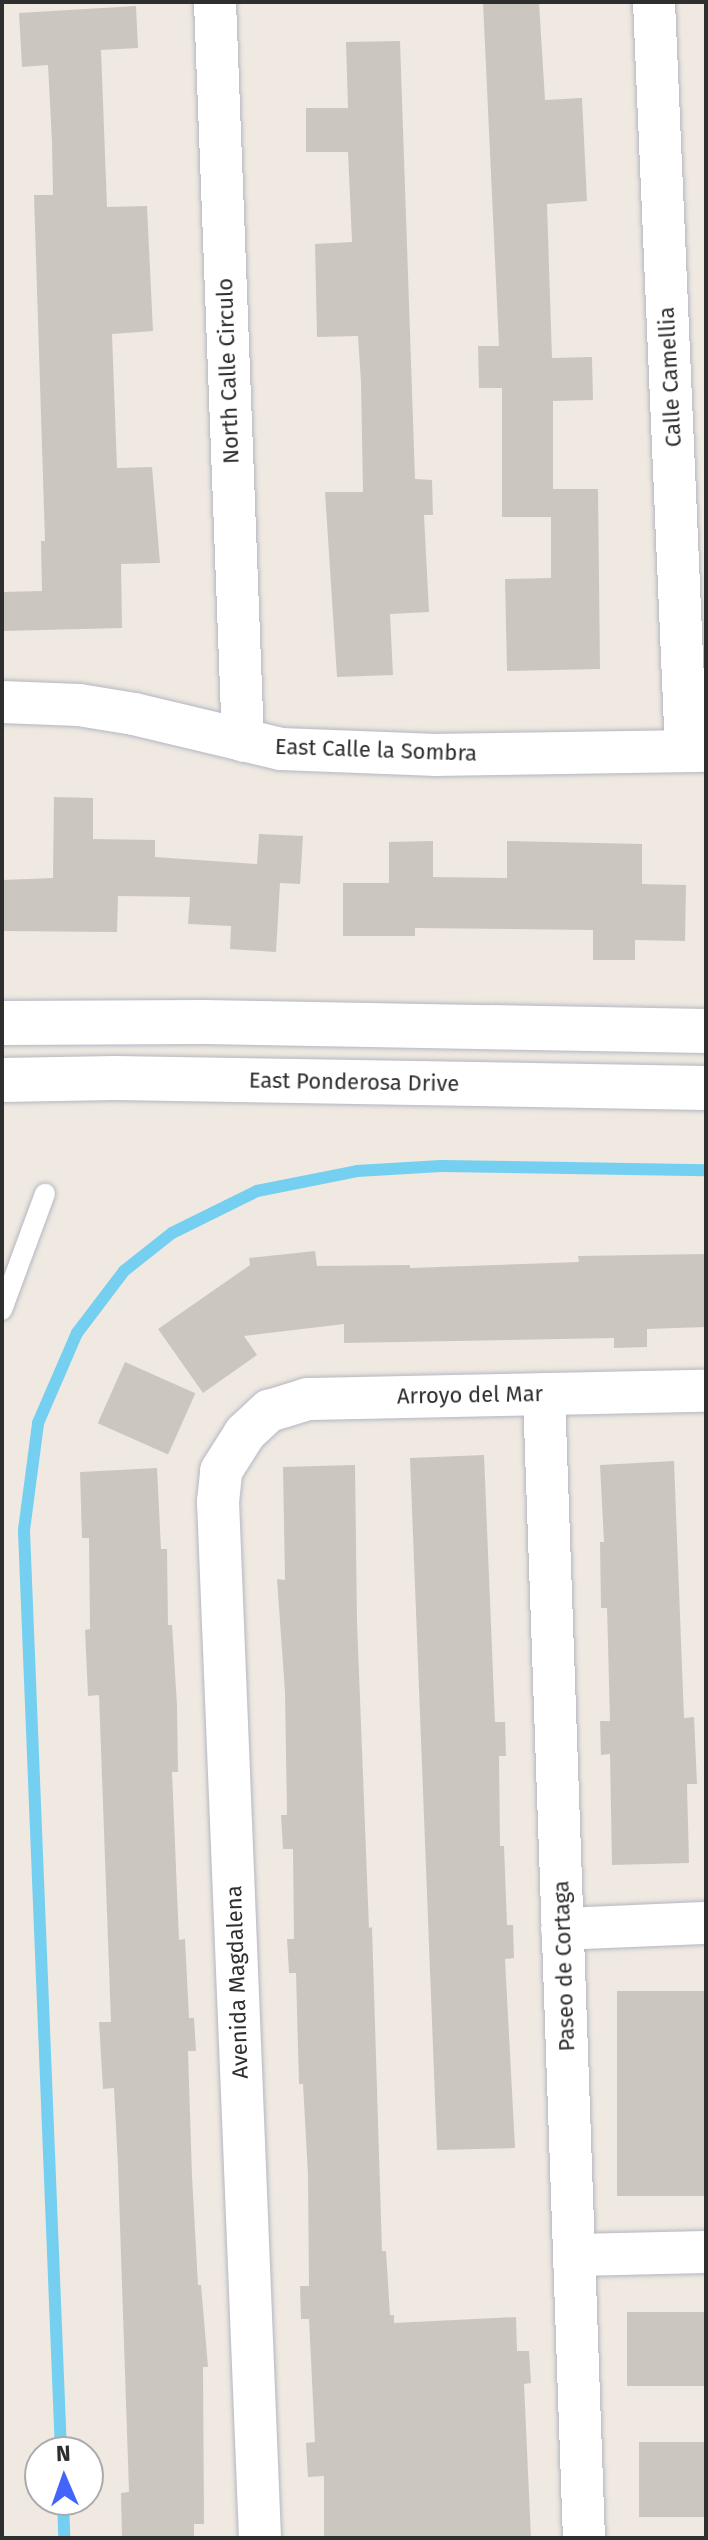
<!DOCTYPE html>
<html>
<head>
<meta charset="utf-8">
<style>
	body { margin:0 }
	#map { position:relative; width:708px; height:2540px; overflow:hidden; background:#efe9e1; font-family:"Fira Sans",sans-serif }
	div>[style] { position:absolute }
	.stream>* { height:12px; margin:-6px; padding:0 6px; transform-origin:6px; border-radius:6px; background:#75cff0 }
	.building>* { inset:0; background:#cbc7bf; transform-origin:0 0 }
	.roads { filter:drop-shadow(0 0 2px #b4b7c1) drop-shadow(0 0 2px #b4b7c1) }
	.lane>* { height:20px; margin:-10px; padding:0 10px; transform-origin:10px; border-radius:10px; background:#fff }
	.street>* { height:42px; margin:-21px; padding:0 21px; transform-origin:21px; border-radius:21px; background:#fff }
	.secondary>* { height:44px; margin:-22px; padding:0 22px; transform-origin:22px; border-radius:22px; background:#fff }
	span { translate:-50% -50%; white-space:nowrap; text-align:center; line-height:1.15; -webkit-text-stroke:7px #fff; paint-order:stroke }
	.street-label { font-size:22px; color:#2e2e2e }
	.frame { position:absolute; inset:0; border:4px solid #2e2e2e; pointer-events:none }
	.north { position:absolute; left:24px; top:2436px; width:80px; height:80px; box-sizing:border-box; background:#fff; border:2px solid #ababab; border-radius:50%; rotate:358deg; font-size:22px; font-weight:700; line-height:32px; text-align:center; color:#2e2e2e }
	.north::after { content:''; display:block; margin:auto; width:28px; height:36px; background:#4264fb; clip-path:polygon(50% 0,100% 100%,50% 72%,0 100%) }
</style>
</head>
<body>
<div id="map">
	<div class="stream">
		<div style="left:61px;top:2452px;width:923px;rotate:-92.3deg"></div>
		<div style="left:24px;top:1530px;width:108px;rotate:-82.5deg"></div>
		<div style="left:38px;top:1423px;width:98px;rotate:-66.6deg"></div>
		<div style="left:77px;top:1333px;width:78px;rotate:-52.8deg"></div>
		<div style="left:124px;top:1271px;width:61px;rotate:-38.4deg"></div>
		<div style="left:172px;top:1233px;width:95px;rotate:-26.3deg"></div>
		<div style="left:257px;top:1191px;width:102px;rotate:-11.3deg"></div>
		<div style="left:357px;top:1171px;width:84px;rotate:-3.4deg"></div>
		<div style="left:441px;top:1166px;width:265px;rotate:0.9deg"></div>
		<div style="left:63px;top:2500px;width:38px;rotate:88deg"></div>
	</div>
	<div class="building">
		<div style="clip-path:polygon(483px 2px,539px 2px,545px 100px,582px 98px,587px 201px,547px 204px,552px 358px,592px 357px,593px 400px,553px 401px,553px 489px,598px 489px,600px 669px,507px 671px,505px 579px,551px 578px,551px 517px,502px 517px,502px 388px,479px 388px,478px 346px,499px 346px)"></div>
		<div style="clip-path:polygon(136px 6px,138px 48px,101px 50px,107px 207px,147px 206px,153px 331px,112px 334px,117px 468px,152px 467px,160px 563px,121px 564px,122px 628px,2px 631px,2px 592px,42px 591px,41px 541px,45px 541px,34px 195px,53px 195px,52px 142px,48px 65px,22px 67px,19px 13px)"></div>
		<div style="clip-path:polygon(400px 41px,415px 479px,432px 480px,433px 515px,424px 515px,429px 612px,390px 614px,393px 675px,337px 677px,325px 492px,363px 492px,361px 382px,358px 336px,317px 337px,315px 244px,352px 242px,348px 152px,306px 152px,306px 108px,348px 108px,346px 42px)"></div>
		<div style="clip-path:polygon(54px 797px,93px 798px,93px 839px,155px 840px,155px 857px,257px 864px,259px 834px,303px 836px,300px 884px,280px 883px,276px 952px,230px 949px,231px 926px,188px 924px,190px 897px,118px 896px,117px 932px,2px 931px,2px 880px,53px 878px)"></div>
		<div style="clip-path:polygon(433px 841px,433px 877px,507px 878px,507px 841px,642px 844px,642px 884px,686px 885px,685px 941px,635px 940px,635px 960px,593px 960px,593px 930px,415px 928px,415px 936px,343px 936px,343px 883px,389px 883px,389px 842px)"></div>
		<div style="clip-path:polygon(315px 1251px,317px 1266px,410px 1265px,410px 1268px,579px 1262px,578px 1256px,706px 1254px,706px 1327px,647px 1329px,647px 1347px,614px 1348px,614px 1338px,344px 1343px,344px 1324px,244px 1336px,257px 1355px,203px 1393px,158px 1329px,250px 1265px,249px 1258px)"></div>
		<div style="left:125px;top:1362px;width:77px;height:67px;rotate:24deg"></div>
		<div style="clip-path:polygon(484px 1455px,495px 1722px,505px 1722px,506px 1756px,499px 1756px,500px 1846px,504px 1846px,507px 1925px,513px 1925px,514px 1958px,505px 1959px,515px 2148px,437px 2150px,410px 1458px)"></div>
		<div style="clip-path:polygon(674px 1461px,684px 1718px,694px 1717px,697px 1784px,687px 1784px,689px 1863px,612px 1865px,610px 1754px,601px 1755px,600px 1721px,610px 1721px,607px 1608px,601px 1608px,600px 1542px,604px 1542px,600px 1465px)"></div>
		<div style="clip-path:polygon(355px 1465px,357px 1622px,369px 1928px,372px 1927px,382px 2251px,386px 2251px,390px 2315px,394px 2315px,394px 2323px,516px 2317px,517px 2351px,529px 2351px,531px 2383px,524px 2384px,531px 2538px,324px 2538px,324px 2476px,308px 2477px,306px 2443px,315px 2442px,309px 2319px,301px 2319px,300px 2286px,309px 2286px,308px 2175px,303px 2084px,299px 2084px,296px 1973px,289px 1973px,287px 1939px,294px 1939px,293px 1849px,283px 1849px,281px 1815px,287px 1815px,285px 1692px,277px 1579px,285px 1580px,283px 1467px)"></div>
		<div style="clip-path:polygon(157px 1468px,161px 1549px,167px 1549px,168px 1625px,172px 1625px,177px 1705px,178px 1772px,172px 1772px,179px 1940px,185px 1939px,189px 2018px,194px 2018px,196px 2051px,188px 2051px,192px 2176px,198px 2285px,201px 2285px,208px 2367px,203px 2367px,204px 2524px,194px 2524px,194px 2538px,122px 2538px,121px 2493px,129px 2492px,118px 2166px,114px 2088px,103px 2089px,99px 2022px,111px 2022px,99px 1695px,88px 1696px,85px 1630px,90px 1629px,89px 1538px,82px 1538px,80px 1472px)"></div>
		<div style="left:706px;top:1991px;width:205px;height:89px;rotate:90deg"></div>
		<div style="left:706px;top:2312px;width:74px;height:79px;rotate:90deg"></div>
		<div style="left:706px;top:2442px;width:75px;height:67px;rotate:90deg"></div>
	</div>
	<div class="roads">
		<div class="lane">
			<div style="left:2px;top:1310px;width:124px;rotate:-69.7deg"></div>
		</div>
		<div class="street">
			<div style="left:215px;top:2px;width:739px;rotate:87.83deg"></div>
			<div style="left:654px;top:2px;width:750px;rotate:87.55deg"></div>
			<div style="left:2px;top:702px;width:77px;rotate:2.2deg"></div>
			<div style="left:79px;top:705px;width:56px;rotate:9.3deg"></div>
			<div style="left:134px;top:714px;width:151px;rotate:13.4deg"></div>
			<div style="left:281px;top:749px;width:156px;rotate:2.2deg"></div>
			<div style="left:437px;top:755px;width:269px;rotate:-0.9deg"></div>
			<div style="left:544px;top:1394px;width:1145px;rotate:88deg"></div>
			<div style="left:562px;top:1929px;width:144px;rotate:-2.4deg"></div>
			<div style="left:575px;top:2255px;width:131px;rotate:-1.3deg"></div>
			<div style="left:260px;top:2538px;width:1037px;rotate:-92.32deg"></div>
			<div style="left:218px;top:1502px;width:31px;rotate:-84deg"></div>
			<div style="left:221px;top:1471px;width:45px;rotate:-57.7deg"></div>
			<div style="left:245px;top:1433px;width:33px;rotate:-43deg"></div>
			<div style="left:269px;top:1411px;width:41px;rotate:-17.1deg"></div>
			<div style="left:308px;top:1399px;width:398px;rotate:-1.2deg"></div>
		</div>
		<div class="secondary">
			<div style="left:2px;top:1023px;width:202px;rotate:-0.3deg"></div>
			<div style="left:204px;top:1022px;width:502px;rotate:1.03deg"></div>
			<div style="left:2px;top:1080px;width:113px;rotate:-1deg"></div>
			<div style="left:115px;top:1078px;width:591px;rotate:0.97deg"></div>
		</div>
	</div>
	<div class="street-label">
		<span style="left:228px;top:371px;rotate:-92deg">North Calle Circulo</span>
		<span style="left:670px;top:377px;rotate:-93deg">Calle Camellia</span>
		<span style="left:376px;top:750px;rotate:2deg">East Calle la Sombra</span>
		<span style="left:354px;top:1082px;rotate:1deg">East Ponderosa Drive</span>
		<span style="left:470px;top:1395px;rotate:-1deg">Arroyo del Mar</span>
		<span style="left:564px;top:1966px;rotate:-92deg">Paseo de Cortaga</span>
		<span style="left:237px;top:1982px;rotate:-92deg">Avenida Magdalena</span>
	</div>
	<div class="frame"></div>
	<div class="north">N</div>
</div>
</body>
</html>
